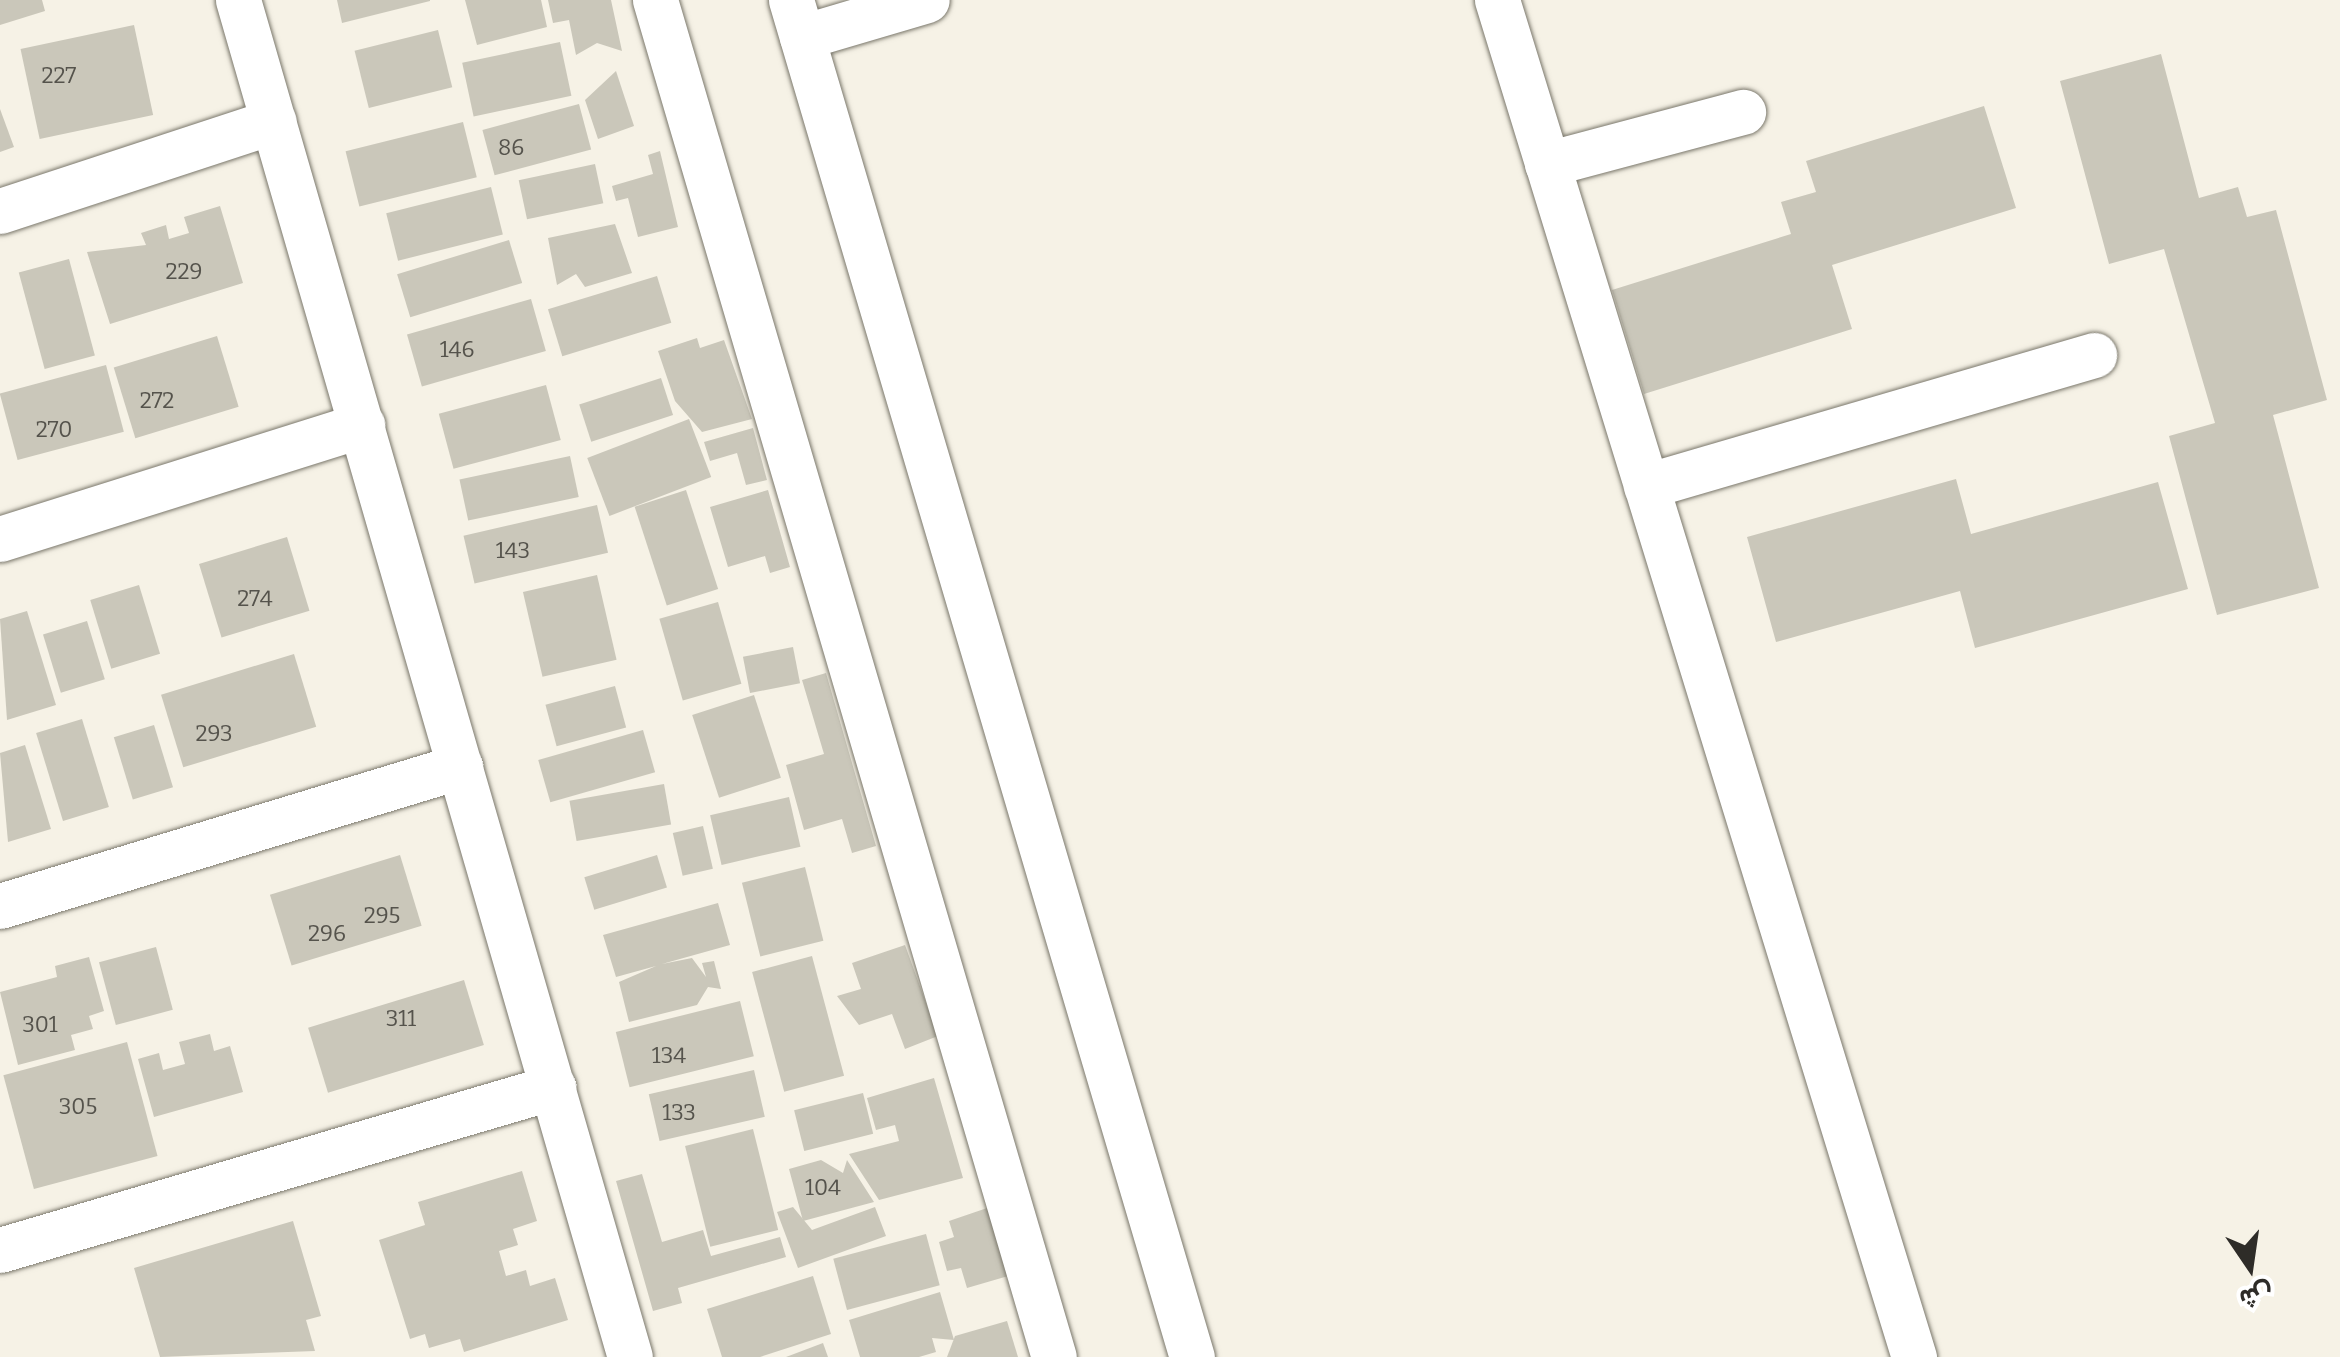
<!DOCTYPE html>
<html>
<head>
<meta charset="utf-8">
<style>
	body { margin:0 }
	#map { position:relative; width:2340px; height:1357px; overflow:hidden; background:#f6f2e6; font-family:Bitter,Vazirmatn,serif }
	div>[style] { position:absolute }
	.building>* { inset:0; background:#cac7ba; transform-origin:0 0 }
	.roads { filter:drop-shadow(0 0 2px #7a776b) drop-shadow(0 0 2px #7a776b) }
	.minor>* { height:45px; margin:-22.5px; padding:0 22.5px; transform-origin:22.5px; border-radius:22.5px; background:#fff }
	span { translate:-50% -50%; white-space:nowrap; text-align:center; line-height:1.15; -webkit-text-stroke:8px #fff; paint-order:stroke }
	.number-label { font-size:22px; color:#55534c }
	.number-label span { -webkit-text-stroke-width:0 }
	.north { position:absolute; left:2200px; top:1217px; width:100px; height:100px; -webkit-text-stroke:8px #fff; paint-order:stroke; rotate:167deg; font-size:28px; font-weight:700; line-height:40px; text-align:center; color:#2e2c28 }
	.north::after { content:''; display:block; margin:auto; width:35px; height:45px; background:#2e2c28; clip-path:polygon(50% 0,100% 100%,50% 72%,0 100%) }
</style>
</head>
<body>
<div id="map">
	<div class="building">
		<div style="clip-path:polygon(0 0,42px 0,45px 11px,0 25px)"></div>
		<div style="clip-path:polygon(337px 0,430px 0,430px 1px,342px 23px)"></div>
		<div style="clip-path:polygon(465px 0,541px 0,547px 27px,477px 45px)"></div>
		<div style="clip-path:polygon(548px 0,611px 0,622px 51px,597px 43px,576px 55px,569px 20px,553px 23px)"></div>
		<div style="left:134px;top:25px;width:92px;height:116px;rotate:78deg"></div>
		<div style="left:438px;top:30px;width:59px;height:86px;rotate:76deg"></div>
		<div style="left:560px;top:42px;width:55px;height:100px;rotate:78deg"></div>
		<div style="clip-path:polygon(2161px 54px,2199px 198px,2238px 187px,2247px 217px,2276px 210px,2327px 400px,2273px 415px,2319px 588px,2217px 615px,2169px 436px,2215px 423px,2164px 249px,2109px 264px,2060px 81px)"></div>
		<div style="clip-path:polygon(616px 71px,634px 126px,598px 139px,585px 100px)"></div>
		<div style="left:579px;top:104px;width:47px;height:100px;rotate:75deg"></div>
		<div style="clip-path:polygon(1984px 106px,2016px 208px,1832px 265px,1852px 329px,1644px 394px,1612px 290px,1791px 234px,1781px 202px,1816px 192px,1806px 161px)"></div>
		<div style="clip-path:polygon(0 109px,14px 147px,0 152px)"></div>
		<div style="left:463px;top:122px;width:57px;height:121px;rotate:76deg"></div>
		<div style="clip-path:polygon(660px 151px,678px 227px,638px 237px,628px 198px,616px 201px,612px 186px,653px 174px,648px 155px)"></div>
		<div style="left:595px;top:164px;width:40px;height:78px;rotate:78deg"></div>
		<div style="left:491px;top:187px;width:49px;height:108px;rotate:76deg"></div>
		<div style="clip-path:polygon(220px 206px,243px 283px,110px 324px,87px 252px,146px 245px,141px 233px,166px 225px,169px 239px,189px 233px,184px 217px)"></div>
		<div style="clip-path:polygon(615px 224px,632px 273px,585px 287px,576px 274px,557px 285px,548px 238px)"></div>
		<div style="left:509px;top:240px;width:45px;height:117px;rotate:73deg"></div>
		<div style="left:69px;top:259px;width:100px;height:52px;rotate:75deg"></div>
		<div style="left:657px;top:276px;width:49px;height:114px;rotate:73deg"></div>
		<div style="left:531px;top:299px;width:54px;height:129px;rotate:74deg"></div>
		<div style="left:217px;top:336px;width:74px;height:108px;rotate:73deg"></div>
		<div style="clip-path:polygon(697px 338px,700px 348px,724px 340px,752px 419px,702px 432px,675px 401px,658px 351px)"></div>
		<div style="left:106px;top:365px;width:69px;height:110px;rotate:75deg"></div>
		<div style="left:661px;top:378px;width:39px;height:86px;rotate:72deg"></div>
		<div style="left:546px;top:385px;width:57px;height:111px;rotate:75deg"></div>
		<div style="left:689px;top:419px;width:62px;height:109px;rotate:69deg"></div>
		<div style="clip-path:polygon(753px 428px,767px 480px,746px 485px,737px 453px,710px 461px,704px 442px)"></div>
		<div style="left:570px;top:456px;width:42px;height:113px;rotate:78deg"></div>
		<div style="clip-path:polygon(1956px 479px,1971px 534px,2158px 482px,2188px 589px,1975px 648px,1960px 591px,1776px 642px,1747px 537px)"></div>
		<div style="left:686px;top:490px;width:104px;height:54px;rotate:72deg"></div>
		<div style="clip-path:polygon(768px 490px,790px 567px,770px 573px,765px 556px,728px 567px,710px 507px)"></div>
		<div style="left:597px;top:505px;width:49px;height:137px;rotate:77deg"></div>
		<div style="left:287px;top:537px;width:77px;height:92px;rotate:73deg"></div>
		<div style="left:597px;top:575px;width:87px;height:76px;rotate:77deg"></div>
		<div style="left:139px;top:585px;width:72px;height:51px;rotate:73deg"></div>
		<div style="left:718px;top:602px;width:85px;height:61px;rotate:74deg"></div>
		<div style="clip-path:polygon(27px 611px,56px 705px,7px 720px,0 619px)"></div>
		<div style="left:87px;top:621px;width:61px;height:46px;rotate:73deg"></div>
		<div style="left:793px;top:647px;width:37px;height:51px;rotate:79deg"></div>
		<div style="left:294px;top:654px;width:76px;height:139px;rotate:73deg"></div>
		<div style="clip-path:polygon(826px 673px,876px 846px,852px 853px,842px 819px,804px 830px,786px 765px,824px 754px,802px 680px)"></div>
		<div style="left:615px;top:686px;width:43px;height:72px;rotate:75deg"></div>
		<div style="left:754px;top:695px;width:87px;height:65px;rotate:72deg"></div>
		<div style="left:82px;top:719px;width:92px;height:48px;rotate:73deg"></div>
		<div style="left:154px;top:725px;width:65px;height:42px;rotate:73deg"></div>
		<div style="left:643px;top:730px;width:44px;height:109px;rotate:74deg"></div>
		<div style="clip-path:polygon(25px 745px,51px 829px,8px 842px,0 753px)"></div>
		<div style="left:664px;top:784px;width:41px;height:96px;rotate:80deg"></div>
		<div style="left:789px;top:797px;width:51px;height:81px;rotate:77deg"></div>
		<div style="left:703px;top:826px;width:44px;height:31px;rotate:77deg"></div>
		<div style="left:400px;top:855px;width:74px;height:136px;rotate:73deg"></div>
		<div style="left:657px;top:855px;width:34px;height:76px;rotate:73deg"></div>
		<div style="left:805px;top:867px;width:76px;height:65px;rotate:76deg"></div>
		<div style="clip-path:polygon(718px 903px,730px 945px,662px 964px,692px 958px,706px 977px,702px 963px,714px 961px,721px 989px,708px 987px,697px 1005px,629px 1022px,619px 982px,656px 966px,616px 977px,603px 935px)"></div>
		<div style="clip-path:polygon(905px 945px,938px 1036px,905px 1049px,892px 1014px,859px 1025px,837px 996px,861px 989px,852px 963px)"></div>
		<div style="left:156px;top:947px;width:65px;height:59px;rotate:75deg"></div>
		<div style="left:812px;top:956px;width:124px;height:62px;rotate:75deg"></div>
		<div style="clip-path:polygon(89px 957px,104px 1011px,89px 1016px,93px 1029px,71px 1035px,75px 1050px,18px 1065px,0 992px,57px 977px,55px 966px)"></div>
		<div style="left:464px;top:980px;width:68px;height:163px;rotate:73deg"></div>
		<div style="left:740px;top:1001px;width:57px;height:128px;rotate:76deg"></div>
		<div style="clip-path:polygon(210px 1034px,214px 1051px,230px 1046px,243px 1092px,154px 1117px,138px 1059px,159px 1053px,163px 1070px,185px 1064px,179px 1042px)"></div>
		<div style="left:127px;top:1042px;width:118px;height:128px;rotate:75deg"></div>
		<div style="left:754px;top:1070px;width:48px;height:108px;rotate:77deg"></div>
		<div style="clip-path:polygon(934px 1078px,963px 1178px,879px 1200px,849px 1154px,899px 1141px,895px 1125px,876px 1130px,867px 1098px)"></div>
		<div style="left:863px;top:1093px;width:42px;height:71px;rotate:76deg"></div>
		<div style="left:753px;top:1129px;width:104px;height:70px;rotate:76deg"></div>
		<div style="clip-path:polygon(821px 1160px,843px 1173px,847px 1160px,874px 1202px,803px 1221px,789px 1169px)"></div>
		<div style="clip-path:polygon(522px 1171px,537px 1221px,513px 1229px,518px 1245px,499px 1251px,506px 1276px,526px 1270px,530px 1286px,555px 1278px,568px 1320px,464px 1352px,460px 1339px,429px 1348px,425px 1334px,410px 1339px,379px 1240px,425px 1225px,418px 1202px)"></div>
		<div style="clip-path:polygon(642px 1174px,662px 1242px,703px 1230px,711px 1256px,780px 1237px,786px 1257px,678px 1288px,682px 1303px,653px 1311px,616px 1181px)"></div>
		<div style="clip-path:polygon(993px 1206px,1015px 1274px,967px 1288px,961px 1268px,947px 1271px,939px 1242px,954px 1237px,949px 1221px)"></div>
		<div style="clip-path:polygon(793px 1207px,812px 1230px,875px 1207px,886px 1236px,798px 1268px,777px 1212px)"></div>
		<div style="clip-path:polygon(293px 1221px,321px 1316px,306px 1320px,315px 1351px,160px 1357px,134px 1268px)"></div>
		<div style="left:926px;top:1234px;width:53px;height:96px;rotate:75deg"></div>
		<div style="clip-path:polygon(813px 1276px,831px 1334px,760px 1357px,722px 1357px,707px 1309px)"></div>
		<div style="clip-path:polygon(940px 1292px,954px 1340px,932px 1338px,936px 1352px,919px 1357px,860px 1357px,849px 1320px)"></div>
		<div style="clip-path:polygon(1007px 1321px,1018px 1357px,947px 1357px,955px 1336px)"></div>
		<div style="clip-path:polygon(823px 1343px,828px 1357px,786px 1357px)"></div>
	</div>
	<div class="roads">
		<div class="minor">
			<div style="left:238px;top:0;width:1412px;rotate:73.89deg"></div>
			<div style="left:655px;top:0;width:1414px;rotate:73.62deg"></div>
			<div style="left:791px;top:0;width:1415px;rotate:73.54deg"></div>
			<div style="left:1497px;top:0;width:1420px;rotate:72.92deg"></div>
			<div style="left:802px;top:37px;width:130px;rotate:-16.5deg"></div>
			<div style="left:1547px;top:164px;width:203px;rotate:-14.9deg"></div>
			<div style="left:0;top:211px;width:288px;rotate:-18.2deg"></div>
			<div style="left:1646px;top:486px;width:467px;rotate:-16.3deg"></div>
			<div style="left:0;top:539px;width:380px;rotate:-17.5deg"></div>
			<div style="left:0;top:906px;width:481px;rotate:-16.9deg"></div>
			<div style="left:0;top:1250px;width:577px;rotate:-16.42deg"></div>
		</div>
	</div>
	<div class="number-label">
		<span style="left:59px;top:76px">227</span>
		<span style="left:511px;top:148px">86</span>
		<span style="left:184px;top:272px">229</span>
		<span style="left:457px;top:350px">146</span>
		<span style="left:157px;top:401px">272</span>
		<span style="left:54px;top:430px">270</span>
		<span style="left:513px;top:551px">143</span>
		<span style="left:255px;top:599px">274</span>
		<span style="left:214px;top:734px">293</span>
		<span style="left:382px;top:916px">295</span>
		<span style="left:327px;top:934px">296</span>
		<span style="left:401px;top:1019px">311</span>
		<span style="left:40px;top:1025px">301</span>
		<span style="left:669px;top:1056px">134</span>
		<span style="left:78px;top:1107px">305</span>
		<span style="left:679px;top:1113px">133</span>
		<span style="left:823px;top:1188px">104</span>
	</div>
	<div class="north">ش</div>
</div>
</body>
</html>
